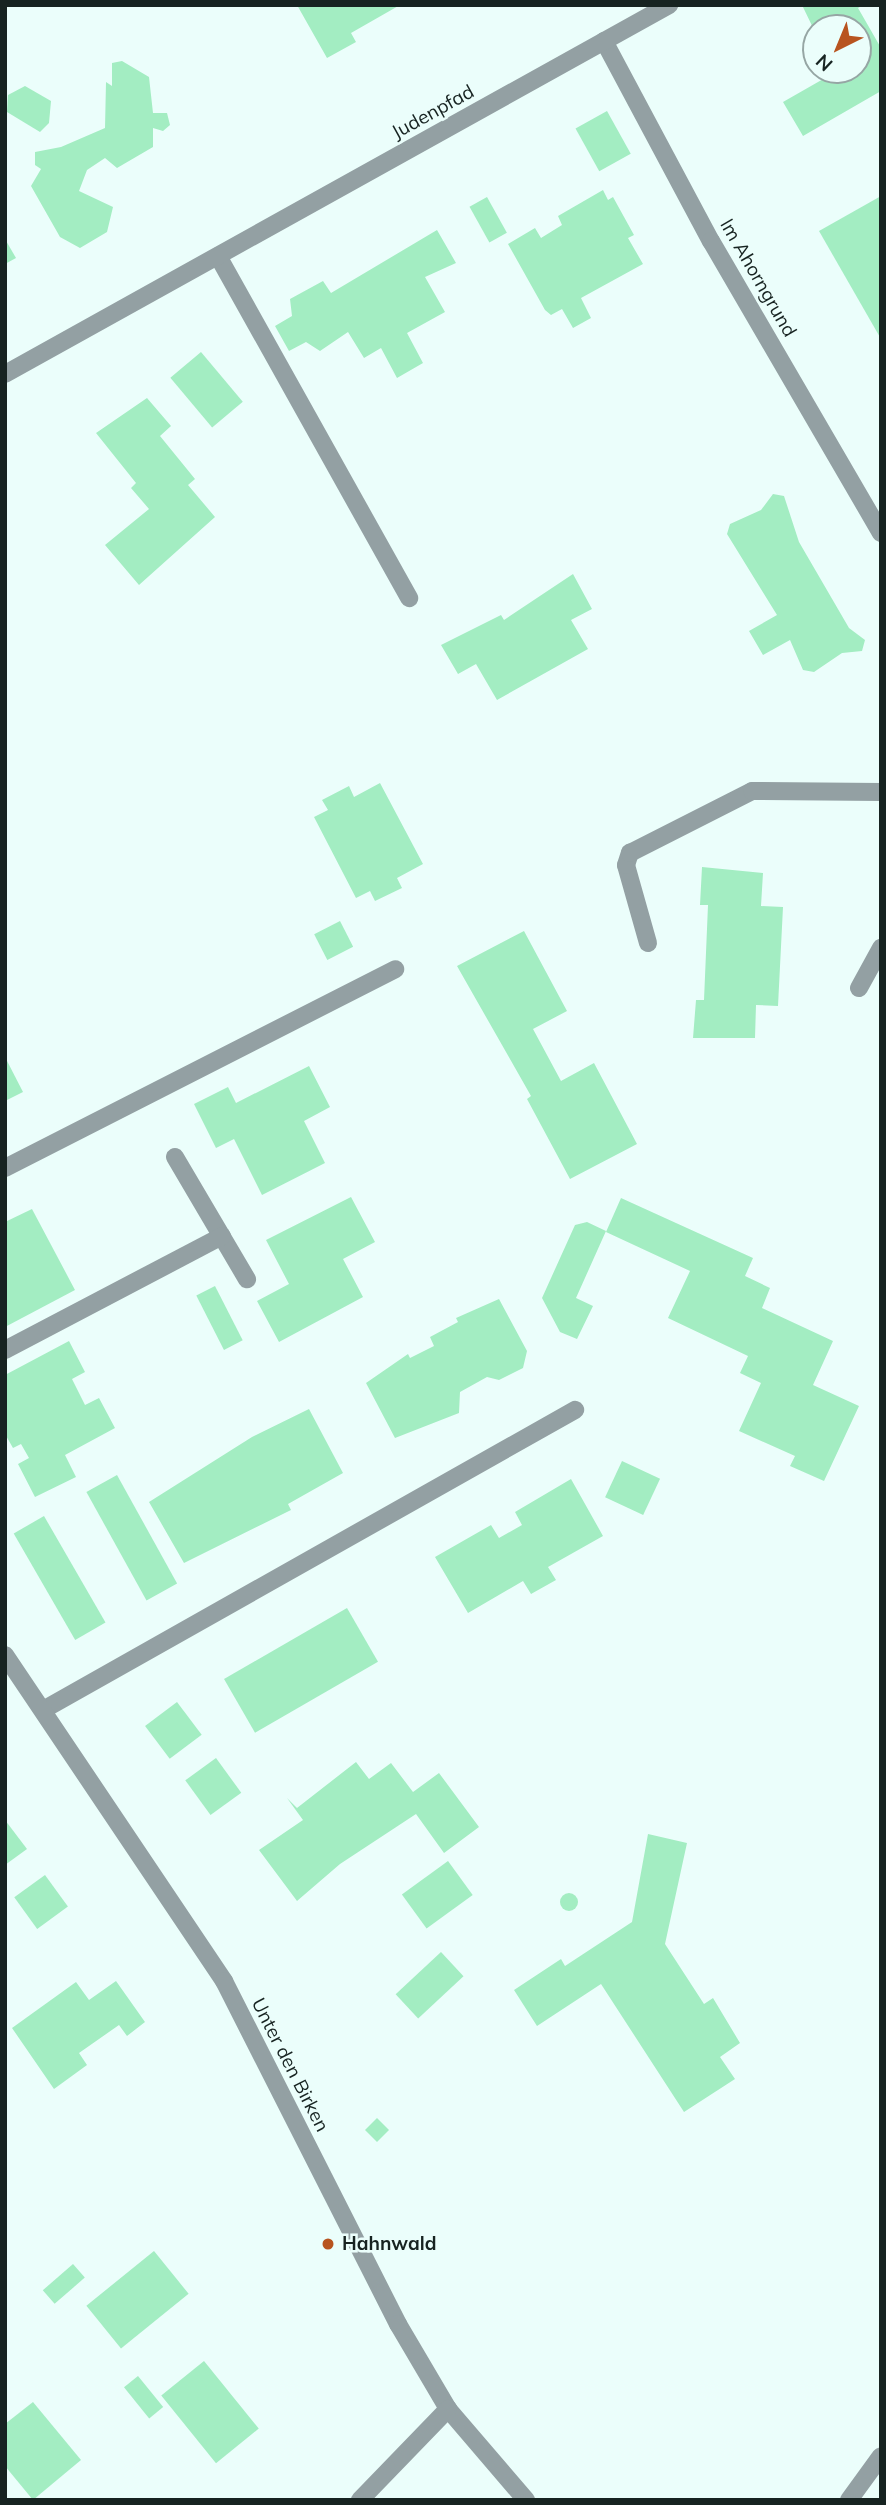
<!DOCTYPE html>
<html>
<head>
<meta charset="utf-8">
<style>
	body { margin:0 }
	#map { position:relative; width:886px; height:2505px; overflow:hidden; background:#ebfefb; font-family:Mulish,sans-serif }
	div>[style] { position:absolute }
	.building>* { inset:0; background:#a3edc2; transform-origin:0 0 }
	.round { border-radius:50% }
	.lane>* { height:18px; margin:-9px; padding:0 9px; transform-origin:9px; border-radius:9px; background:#93a0a3 }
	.street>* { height:18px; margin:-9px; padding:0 9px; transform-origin:9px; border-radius:9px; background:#93a0a3 }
	.dots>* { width:19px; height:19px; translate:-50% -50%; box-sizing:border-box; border:4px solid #ebfefb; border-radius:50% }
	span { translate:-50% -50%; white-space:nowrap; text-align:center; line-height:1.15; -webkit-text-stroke:5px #ebfefb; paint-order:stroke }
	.street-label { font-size:19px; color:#172321 }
	.poi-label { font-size:19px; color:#172321; font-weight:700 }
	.left { translate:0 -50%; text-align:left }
	.frame { position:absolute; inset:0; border:7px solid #172321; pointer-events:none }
	.north { position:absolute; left:802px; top:14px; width:70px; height:70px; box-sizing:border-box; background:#ebfefb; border:2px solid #96a6a4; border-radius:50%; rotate:223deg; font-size:19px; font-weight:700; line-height:28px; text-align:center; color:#172321 }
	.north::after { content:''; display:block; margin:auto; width:24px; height:32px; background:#b8541f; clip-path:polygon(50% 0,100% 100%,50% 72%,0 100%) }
</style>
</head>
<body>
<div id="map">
	<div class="building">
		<div style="clip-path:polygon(297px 5px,400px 5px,351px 33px,356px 42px,327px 58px)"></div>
		<div style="clip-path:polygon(802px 5px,863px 5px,858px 8px,881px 48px,881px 91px,803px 136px,783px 102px,839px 70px,858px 70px,858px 28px,816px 28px,816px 34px)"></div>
		<div style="clip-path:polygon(122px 61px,149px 77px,153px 113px,167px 113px,170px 125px,163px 131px,153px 128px,153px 147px,117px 168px,105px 158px,87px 170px,79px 191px,113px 207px,107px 232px,80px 248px,60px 237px,31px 186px,41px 169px,35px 165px,35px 152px,61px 147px,105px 128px,106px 82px,112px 86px,112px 63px)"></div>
		<div style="clip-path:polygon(25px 86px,51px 101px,49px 123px,40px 132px,7px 112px,8px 95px)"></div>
		<div style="left:607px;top:111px;width:49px;height:36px;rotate:61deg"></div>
		<div style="clip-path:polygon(603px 190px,608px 200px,613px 197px,634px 235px,628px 238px,643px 264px,581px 298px,591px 318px,573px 328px,562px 309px,551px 315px,545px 310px,508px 244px,535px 228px,541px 238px,562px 225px,558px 216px)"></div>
		<div style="clip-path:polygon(881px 196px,881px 339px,819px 231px)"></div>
		<div style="left:487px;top:197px;width:41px;height:20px;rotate:61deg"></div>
		<div style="clip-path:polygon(437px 230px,456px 263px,425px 277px,445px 312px,407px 333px,423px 363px,397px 378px,381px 348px,364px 358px,348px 332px,320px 351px,306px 342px,289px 351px,275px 326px,292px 316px,290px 299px,323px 281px,331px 293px)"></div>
		<div style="clip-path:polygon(5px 239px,16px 258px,5px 264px)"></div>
		<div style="left:201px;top:352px;width:65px;height:40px;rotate:50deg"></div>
		<div style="clip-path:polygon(147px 398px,171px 426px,160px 436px,195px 479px,188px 485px,215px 517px,139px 585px,105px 545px,149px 509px,131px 488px,136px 483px,96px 433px)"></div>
		<div style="clip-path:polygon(773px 494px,784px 496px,799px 542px,849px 628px,865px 640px,862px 651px,842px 653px,814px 672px,803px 670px,790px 640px,763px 655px,749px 631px,777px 615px,727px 534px,730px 524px,761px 510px)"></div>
		<div style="clip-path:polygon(573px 574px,592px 609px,571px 620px,588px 649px,497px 700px,476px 664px,458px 674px,441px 645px,501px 615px,504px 620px)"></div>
		<div style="clip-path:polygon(380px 783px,423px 864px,397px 878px,402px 888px,375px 901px,370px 891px,356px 898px,314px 817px,328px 810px,322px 800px,349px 786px,354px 797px)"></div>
		<div style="clip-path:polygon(702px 867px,763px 873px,761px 906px,783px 907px,778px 1006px,756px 1005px,755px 1038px,693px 1038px,696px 1000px,704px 1000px,708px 905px,700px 905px)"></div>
		<div style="left:340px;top:921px;width:29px;height:29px;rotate:63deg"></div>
		<div style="clip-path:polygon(524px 931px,567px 1011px,533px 1029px,561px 1081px,594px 1063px,637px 1144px,570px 1179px,527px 1099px,531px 1096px,457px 966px)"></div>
		<div style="clip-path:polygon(5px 1057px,23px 1092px,5px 1101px)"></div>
		<div style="clip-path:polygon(309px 1066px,330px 1107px,304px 1121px,325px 1163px,262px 1195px,234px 1139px,216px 1148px,194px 1104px,228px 1087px,236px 1103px)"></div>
		<div style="clip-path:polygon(351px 1197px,375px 1242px,343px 1259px,363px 1297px,279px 1342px,257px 1301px,289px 1284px,266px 1240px)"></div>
		<div style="clip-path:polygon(621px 1198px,753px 1258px,745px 1276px,770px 1288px,762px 1308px,833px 1341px,813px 1385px,859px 1406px,824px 1481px,790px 1466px,795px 1456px,739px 1431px,761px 1383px,740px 1373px,748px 1356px,668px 1318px,690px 1271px,606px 1232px)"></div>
		<div style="clip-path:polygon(32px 1209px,75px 1290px,5px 1327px,5px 1222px)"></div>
		<div style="clip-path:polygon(587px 1222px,606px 1231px,576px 1298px,593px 1306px,577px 1339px,560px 1332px,542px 1298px,575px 1225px)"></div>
		<div style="left:215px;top:1286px;width:61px;height:21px;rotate:63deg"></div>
		<div style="clip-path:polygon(499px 1299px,527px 1351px,523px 1368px,499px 1380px,487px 1377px,460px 1392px,459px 1413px,395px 1438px,366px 1383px,408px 1354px,410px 1358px,434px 1346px,430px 1337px,458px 1322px,456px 1318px)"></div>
		<div style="clip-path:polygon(69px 1341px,85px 1372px,72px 1379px,85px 1405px,99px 1398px,115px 1428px,65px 1455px,76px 1477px,35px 1497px,18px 1464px,29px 1458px,21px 1444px,13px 1448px,5px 1434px,5px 1375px)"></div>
		<div style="clip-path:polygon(309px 1409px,343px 1473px,288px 1504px,291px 1510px,184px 1563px,149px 1502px,252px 1437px)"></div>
		<div style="left:622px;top:1461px;width:42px;height:40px;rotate:25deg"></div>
		<div style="left:117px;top:1475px;width:124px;height:35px;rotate:61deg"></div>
		<div style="clip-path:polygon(571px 1479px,603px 1536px,548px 1567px,556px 1580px,531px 1594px,523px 1581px,468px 1613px,435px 1557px,491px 1525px,499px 1538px,522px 1525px,515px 1512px)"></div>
		<div style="left:44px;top:1516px;width:123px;height:35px;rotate:60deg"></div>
		<div style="left:347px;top:1608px;width:62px;height:142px;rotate:60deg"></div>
		<div style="left:177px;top:1702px;width:41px;height:40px;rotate:53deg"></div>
		<div style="left:216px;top:1758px;width:43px;height:38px;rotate:54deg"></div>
		<div style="clip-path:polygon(356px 1762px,369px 1779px,391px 1763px,413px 1792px,439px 1773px,479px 1827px,444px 1853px,416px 1814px,340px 1864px,297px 1901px,259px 1850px,303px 1820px,287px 1798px,297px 1808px)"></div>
		<div style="clip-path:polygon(5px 1820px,27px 1849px,5px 1865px)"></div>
		<div style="clip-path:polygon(648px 1834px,687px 1843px,665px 1944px,704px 2004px,713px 1998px,740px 2043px,720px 2057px,735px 2079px,684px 2112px,601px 1984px,537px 2026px,514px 1990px,561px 1959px,565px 1966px,632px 1922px)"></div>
		<div style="left:448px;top:1861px;width:42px;height:57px;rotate:54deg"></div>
		<div style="left:45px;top:1875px;width:39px;height:38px;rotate:54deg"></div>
		<div class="round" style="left:560px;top:1893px;width:18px;height:18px"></div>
		<div style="left:441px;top:1952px;width:33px;height:62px;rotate:47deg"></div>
		<div style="clip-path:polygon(116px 1981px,145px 2022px,127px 2036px,119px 2025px,79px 2053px,87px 2065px,54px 2089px,12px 2028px,76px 1982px,89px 2000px)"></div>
		<div style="left:377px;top:2118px;width:17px;height:17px;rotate:45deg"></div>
		<div style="left:154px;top:2251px;width:55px;height:87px;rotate:51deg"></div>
		<div style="left:73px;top:2264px;width:18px;height:40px;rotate:49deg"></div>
		<div style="left:204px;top:2361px;width:87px;height:55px;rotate:51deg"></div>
		<div style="left:138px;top:2376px;width:40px;height:18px;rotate:51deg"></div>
		<div style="clip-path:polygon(33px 2402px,81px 2460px,33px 2500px,5px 2466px,5px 2424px)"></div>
	</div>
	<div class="lane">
		<div style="left:218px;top:256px;width:392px;rotate:60.8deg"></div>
		<div style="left:648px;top:943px;width:81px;rotate:-105.8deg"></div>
		<div style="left:626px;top:865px;width:13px;rotate:-72deg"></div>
		<div style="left:630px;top:853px;width:137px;rotate:-26.9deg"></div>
		<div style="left:752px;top:791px;width:129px;rotate:0.4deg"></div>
		<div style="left:859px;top:988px;width:46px;rotate:-61.2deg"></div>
		<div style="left:175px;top:1157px;width:142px;rotate:59.5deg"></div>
		<div style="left:5px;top:1168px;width:438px;rotate:-27deg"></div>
		<div style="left:5px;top:1350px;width:245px;rotate:-27.7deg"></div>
		<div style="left:43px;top:1710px;width:611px;rotate:-29.42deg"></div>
		<div style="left:849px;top:2500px;width:54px;rotate:-54deg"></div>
	</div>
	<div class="street">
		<div style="left:604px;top:41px;width:227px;rotate:61.9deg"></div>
		<div style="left:711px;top:241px;width:338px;rotate:59.8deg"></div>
		<div style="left:5px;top:374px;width:760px;rotate:-29.06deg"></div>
		<div style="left:5px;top:1655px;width:393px;rotate:56.1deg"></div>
		<div style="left:224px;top:1981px;width:385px;rotate:63.1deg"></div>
		<div style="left:398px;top:2324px;width:99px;rotate:59.5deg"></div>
		<div style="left:448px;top:2409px;width:120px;rotate:49.4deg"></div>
		<div style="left:360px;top:2500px;width:127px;rotate:-46deg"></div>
	</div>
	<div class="dots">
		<div style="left:328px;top:2244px;background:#b8541f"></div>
	</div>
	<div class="street-label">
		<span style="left:433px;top:112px;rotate:-29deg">Judenpfad</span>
		<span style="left:758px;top:278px;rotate:60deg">Im Ahorngrund</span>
		<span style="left:290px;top:2065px;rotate:63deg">Unter den Birken</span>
	</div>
	<div class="poi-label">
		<span class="left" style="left:342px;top:2244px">Hahnwald</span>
	</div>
	<div class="frame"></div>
	<div class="north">N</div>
</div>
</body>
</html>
